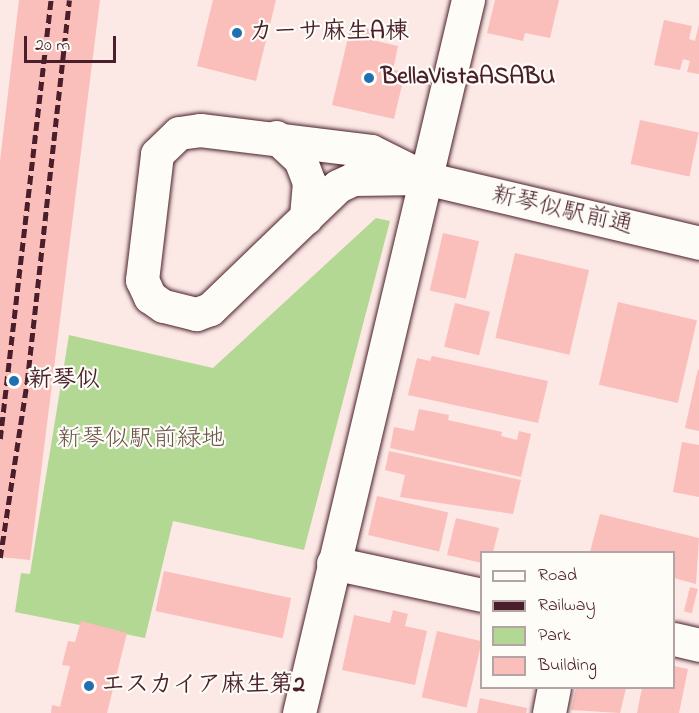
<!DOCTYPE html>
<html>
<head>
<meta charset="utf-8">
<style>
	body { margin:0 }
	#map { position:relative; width:699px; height:713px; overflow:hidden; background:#fce9e5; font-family:"Indie Flower","Klee One",sans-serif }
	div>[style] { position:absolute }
	.green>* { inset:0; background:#b3d893 }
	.building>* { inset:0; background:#fabebb; transform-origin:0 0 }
	.roads { filter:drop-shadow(0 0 2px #4a1f2b) drop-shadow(0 0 2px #4a1f2b) }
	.minor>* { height:33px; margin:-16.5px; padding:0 16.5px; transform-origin:16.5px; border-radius:16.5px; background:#fdfcf7 }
	.rail>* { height:4.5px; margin-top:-2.25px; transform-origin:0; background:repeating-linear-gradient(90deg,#4a1f2b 0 9px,transparent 0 13.5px) }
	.dots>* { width:16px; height:16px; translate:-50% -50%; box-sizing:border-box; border:3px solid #fdfcf7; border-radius:50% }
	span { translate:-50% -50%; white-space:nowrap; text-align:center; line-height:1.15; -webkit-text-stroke:4.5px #fdfcf7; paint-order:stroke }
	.poi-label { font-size:24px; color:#4a1f2b; font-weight:700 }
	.left { translate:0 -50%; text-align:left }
	.street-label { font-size:24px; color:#4a1f2b }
	.park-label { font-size:24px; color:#6a564a }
	.legend { position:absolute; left:480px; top:551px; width:195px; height:138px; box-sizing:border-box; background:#fdfcf7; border:2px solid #b5a4a5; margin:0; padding:8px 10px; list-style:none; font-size:18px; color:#4a1f2b }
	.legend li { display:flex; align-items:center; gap:12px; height:30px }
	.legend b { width:30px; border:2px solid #b5a4a5 }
	.scale { position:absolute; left:24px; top:36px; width:92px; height:27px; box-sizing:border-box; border:3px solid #4a1f2b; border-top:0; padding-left:8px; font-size:18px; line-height:21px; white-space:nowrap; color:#4a1f2b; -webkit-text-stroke:4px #fdfcf7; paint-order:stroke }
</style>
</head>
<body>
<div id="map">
	<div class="green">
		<div style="clip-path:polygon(376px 218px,390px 221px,304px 550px,173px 521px,145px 638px,15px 612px,21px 573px,30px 574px,69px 335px,213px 368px)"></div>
	</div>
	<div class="building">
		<div style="clip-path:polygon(19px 0,100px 0,30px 560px,0 557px,0 161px)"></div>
		<div style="clip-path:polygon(213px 0,276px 0,256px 81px,197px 66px)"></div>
		<div style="clip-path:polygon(495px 0,559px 0,550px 38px,525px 33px,523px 41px,487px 33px)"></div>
		<div style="clip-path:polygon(664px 20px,692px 26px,689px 39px,695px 41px,699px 24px,699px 74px,687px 72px,690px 61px,683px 59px,680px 70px,654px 65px)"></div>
		<div style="clip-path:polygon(351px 25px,375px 30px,372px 40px,398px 46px,393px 70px,400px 71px,397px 84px,402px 85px,394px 119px,332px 105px)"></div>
		<div style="left:640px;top:120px;width:60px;height:45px;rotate:12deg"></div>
		<div style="left:443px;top:233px;width:37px;height:59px;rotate:13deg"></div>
		<div style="left:515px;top:253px;width:76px;height:87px;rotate:13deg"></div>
		<div style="left:618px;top:302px;width:81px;height:85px;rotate:13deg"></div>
		<div style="left:455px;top:303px;width:36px;height:45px;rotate:14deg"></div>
		<div style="clip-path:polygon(432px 356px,548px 381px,538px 423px,408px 395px,417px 358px,430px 361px)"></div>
		<div style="clip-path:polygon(698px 369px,699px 370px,699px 431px,685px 428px)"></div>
		<div style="clip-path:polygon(419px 409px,449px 415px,448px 420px,502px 432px,501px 436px,517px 440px,519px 431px,531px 434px,521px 477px,390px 448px,394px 427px,414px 431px)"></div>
		<div style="clip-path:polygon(682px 442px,699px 445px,699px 497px,673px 492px)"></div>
		<div style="clip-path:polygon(389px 451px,521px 480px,513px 514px,400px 497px,405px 475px,385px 470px)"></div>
		<div style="left:377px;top:496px;width:73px;height:40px;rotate:13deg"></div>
		<div style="clip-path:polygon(600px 514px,699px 538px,696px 584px,674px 578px,674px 552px,590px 552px)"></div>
		<div style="clip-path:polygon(456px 518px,499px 528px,493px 552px,482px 552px,482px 563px,447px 555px)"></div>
		<div style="left:164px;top:571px;width:130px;height:41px;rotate:12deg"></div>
		<div style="left:690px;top:587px;width:8px;height:25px;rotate:14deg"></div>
		<div style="clip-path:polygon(393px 610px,408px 614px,405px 626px,427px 631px,415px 685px,342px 670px,354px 615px,390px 623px)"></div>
		<div style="clip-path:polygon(81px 621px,127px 633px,107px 713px,51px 713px,52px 705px,60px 707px,70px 666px,62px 665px,68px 641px,75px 642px)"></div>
		<div style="left:437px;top:631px;width:46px;height:68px;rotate:13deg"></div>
		<div style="clip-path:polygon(674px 666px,688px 669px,679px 713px,637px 713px,642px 688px,674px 688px)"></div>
		<div style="clip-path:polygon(576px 688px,626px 688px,620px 713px,571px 710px)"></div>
		<div style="clip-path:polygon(480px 698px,527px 708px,526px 713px,477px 713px)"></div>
	</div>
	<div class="roads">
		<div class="minor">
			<div style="left:276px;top:137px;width:33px;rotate:43deg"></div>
			<div style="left:300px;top:159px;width:25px;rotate:69deg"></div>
			<div style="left:309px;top:182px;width:36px;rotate:95deg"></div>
			<div style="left:425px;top:178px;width:72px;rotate:179.2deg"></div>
			<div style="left:353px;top:179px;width:17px;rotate:155deg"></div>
			<div style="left:338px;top:186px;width:178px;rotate:136.1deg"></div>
			<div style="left:210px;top:309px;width:15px;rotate:160deg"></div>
			<div style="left:196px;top:314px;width:34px;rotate:-166deg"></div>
			<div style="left:163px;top:306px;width:16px;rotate:-145deg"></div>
			<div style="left:150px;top:297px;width:19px;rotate:-115deg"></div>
			<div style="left:142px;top:280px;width:127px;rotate:-83.2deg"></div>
			<div style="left:157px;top:154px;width:30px;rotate:-44deg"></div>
			<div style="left:179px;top:133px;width:21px;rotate:-8deg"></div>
			<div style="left:200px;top:130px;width:172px;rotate:7deg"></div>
			<div style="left:371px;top:151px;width:60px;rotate:26.6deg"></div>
			<div style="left:425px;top:178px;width:282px;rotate:13.3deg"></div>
			<div style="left:333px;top:563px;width:152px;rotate:12.1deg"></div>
			<div style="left:674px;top:639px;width:26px;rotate:13deg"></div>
			<div style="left:299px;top:713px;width:733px;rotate:-76.67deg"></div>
			<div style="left:549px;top:713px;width:25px;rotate:-79deg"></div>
		</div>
	</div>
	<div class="rail">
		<div style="left:0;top:439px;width:442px;rotate:-83.4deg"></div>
		<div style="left:0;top:558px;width:178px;rotate:-81.3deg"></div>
		<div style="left:27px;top:382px;width:384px;rotate:-83.7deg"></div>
	</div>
	<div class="dots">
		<div style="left:237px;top:33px;background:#1f6fb2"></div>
		<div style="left:369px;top:78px;background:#1f6fb2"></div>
		<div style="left:14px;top:381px;background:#1f6fb2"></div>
		<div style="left:89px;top:686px;background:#1f6fb2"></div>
	</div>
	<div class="poi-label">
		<span class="left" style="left:249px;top:33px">カーサ麻生A棟</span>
		<span class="left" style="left:381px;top:78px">BellaVistaASABU</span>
		<span class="left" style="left:28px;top:381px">新琴似</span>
		<span class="left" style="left:101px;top:686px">エスカイア麻生第2</span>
	</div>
	<div class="street-label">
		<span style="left:562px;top:211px;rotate:13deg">新琴似駅前通</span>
	</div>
	<div class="park-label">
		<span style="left:141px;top:440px">新琴似駅前緑地</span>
	</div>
	<ul class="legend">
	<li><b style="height:8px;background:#fdfcf7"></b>Road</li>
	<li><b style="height:8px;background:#4a1f2b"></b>Railway</li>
	<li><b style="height:16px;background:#b3d893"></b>Park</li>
	<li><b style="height:16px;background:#fabebb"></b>Building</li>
	</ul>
	<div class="scale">20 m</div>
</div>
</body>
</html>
